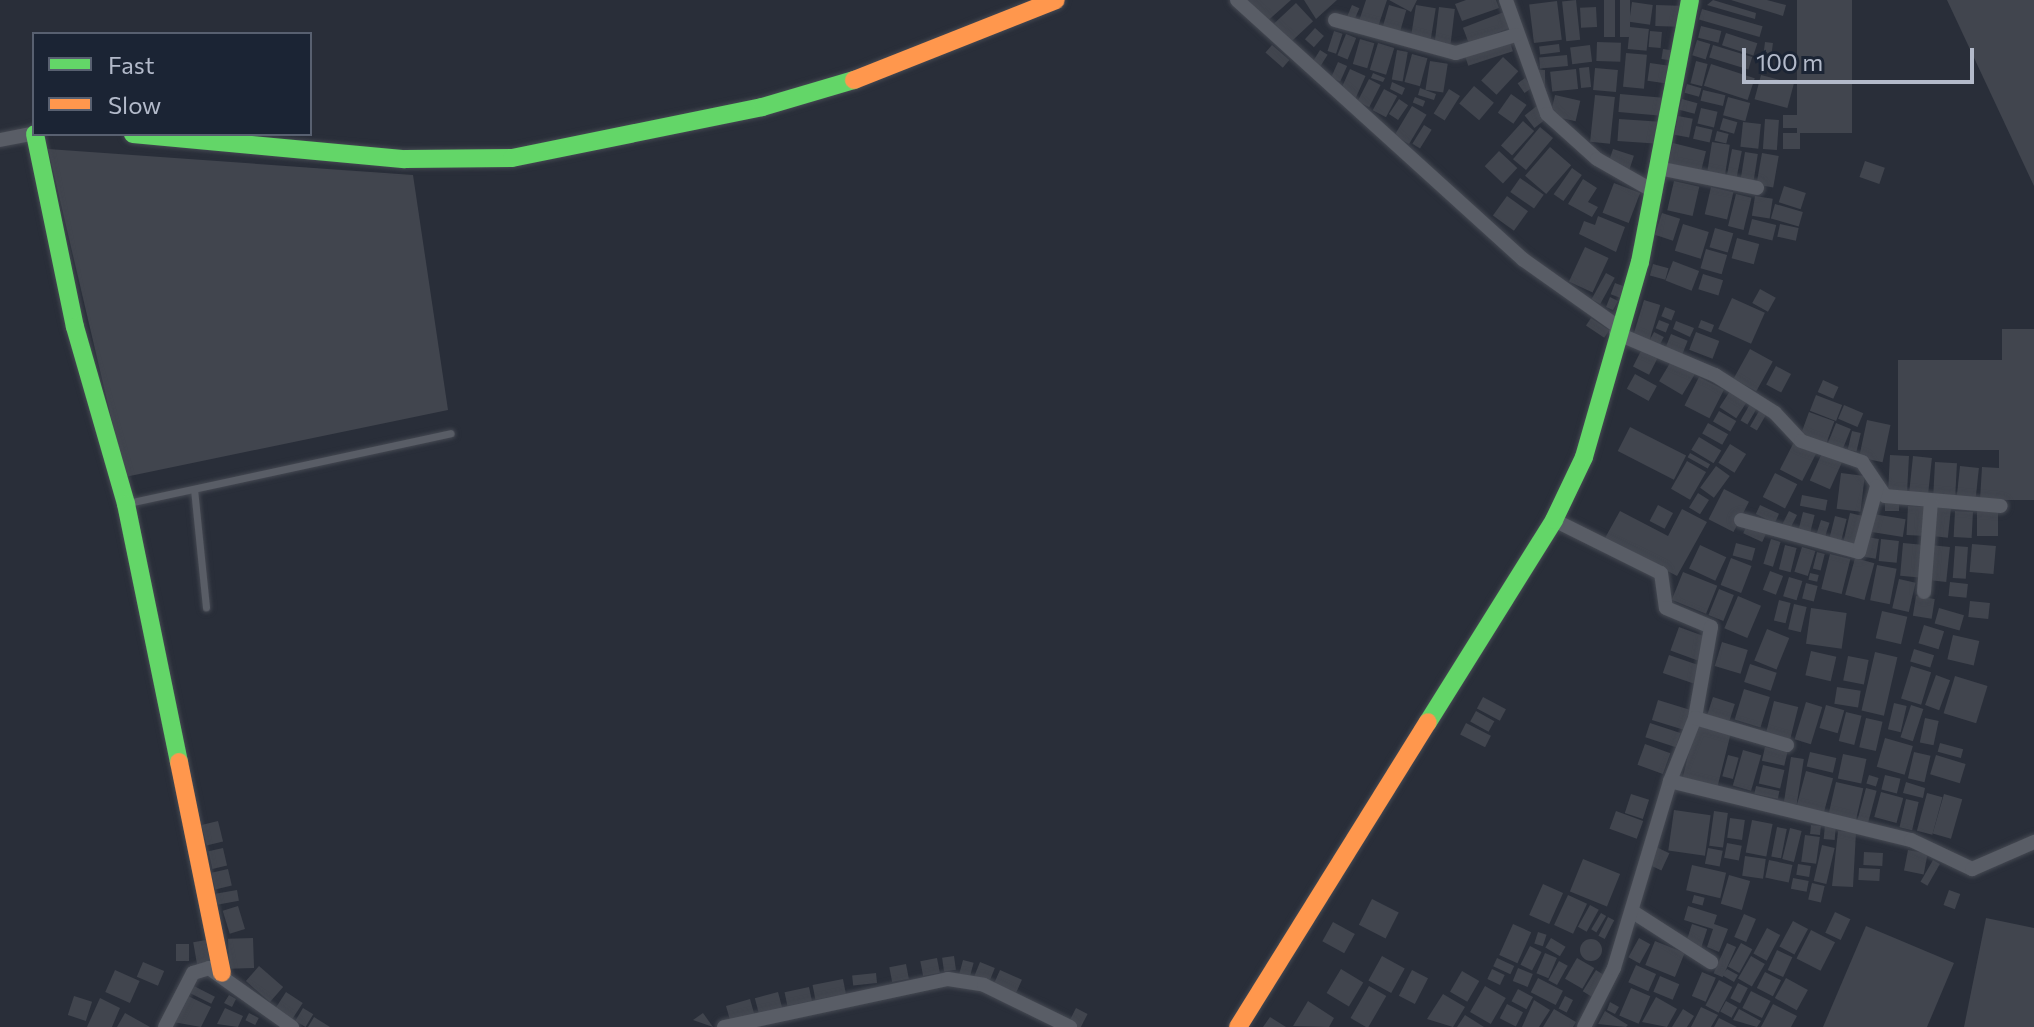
<!DOCTYPE html>
<html>
<head>
<meta charset="utf-8">
<style>
	body { margin:0 }
	#map { position:relative; width:2034px; height:1027px; overflow:hidden; background:#292e39; font-family:Commissioner,sans-serif }
	div>[style] { position:absolute }
	.building>* { inset:0; background:#41454e; transform-origin:0 0 }
	.round { border-radius:50% }
	.roads { filter:drop-shadow(0 0 2px #454952) drop-shadow(0 0 2px #454952) }
	.lane>* { height:7px; margin:-3.5px; padding:0 3.5px; transform-origin:3.5px; border-radius:3.5px; background:#595d66 }
	.street>* { height:14px; margin:-7px; padding:0 7px; transform-origin:7px; border-radius:7px; background:#595d66 }
	.fast>* { height:18px; margin:-9px; padding:0 9px; transform-origin:9px; border-radius:9px; background:#63d668 }
	.slow>* { height:18px; margin:-9px; padding:0 9px; transform-origin:9px; border-radius:9px; background:#ff974d }
	span { translate:-50% -50%; white-space:nowrap; text-align:center; line-height:1.15; -webkit-text-stroke:6px #1b2434; paint-order:stroke }
	.legend { position:absolute; left:32px; top:32px; width:280px; height:104px; box-sizing:border-box; background:#1b2434; border:2px solid #586070; margin:0; padding:10px 14px; list-style:none; font-size:24px; color:#b3baca }
	.legend li { display:flex; align-items:center; gap:16px; height:40px }
	.legend b { width:40px; border:2px solid #586070 }
	.scale { position:absolute; left:1742px; top:48px; width:232px; height:36px; box-sizing:border-box; border:4px solid #b3baca; border-top:0; padding-left:10px; font-size:24px; line-height:28px; white-space:nowrap; color:#b3baca; -webkit-text-stroke:6px #1b2434; paint-order:stroke }
</style>
</head>
<body>
<div id="map">
	<div class="building">
		<div style="clip-path:polygon(1242px 0,1291px 0,1264px 24px)"></div>
		<div style="clip-path:polygon(1304px 0,1337px 0,1316px 19px)"></div>
		<div style="clip-path:polygon(1366px 0,1387px 0,1378px 27px,1359px 21px)"></div>
		<div style="clip-path:polygon(1389px 0,1417px 0,1411px 12px)"></div>
		<div style="clip-path:polygon(1466px 0,1496px 0,1499px 8px,1462px 21px,1455px 4px)"></div>
		<div style="left:1576px;top:0;width:40px;height:14px;rotate:84deg"></div>
		<div style="left:1604px;top:0;width:11px;height:37px"></div>
		<div style="left:1620px;top:0;width:10px;height:37px"></div>
		<div style="clip-path:polygon(1713px 0,1756px 13px,1755px 19px,1707px 5px)"></div>
		<div style="clip-path:polygon(1731px 0,1767px 0,1786px 5px,1783px 16px)"></div>
		<div style="left:1797px;top:0;width:55px;height:133px"></div>
		<div style="clip-path:polygon(1947px 0,2034px 0,2034px 186px)"></div>
		<div style="left:1557px;top:1px;width:39px;height:28px;rotate:83deg"></div>
		<div style="left:1632px;top:2px;width:21px;height:20px;rotate:8deg"></div>
		<div style="left:1296px;top:3px;width:25px;height:30px;rotate:47deg"></div>
		<div style="left:1352px;top:5px;width:8px;height:14px;rotate:23deg"></div>
		<div style="left:1389px;top:5px;width:18px;height:24px;rotate:16deg"></div>
		<div style="left:1416px;top:5px;width:20px;height:31px;rotate:9deg"></div>
		<div style="left:1656px;top:5px;width:23px;height:21px;rotate:2deg"></div>
		<div style="left:1439px;top:7px;width:16px;height:36px;rotate:7deg"></div>
		<div style="left:1596px;top:7px;width:20px;height:16px;rotate:87deg"></div>
		<div style="left:1702px;top:9px;width:63px;height:11px;rotate:16deg"></div>
		<div style="left:1504px;top:12px;width:17px;height:44px;rotate:69deg"></div>
		<div style="left:1701px;top:26px;width:21px;height:12px;rotate:14deg"></div>
		<div style="left:1630px;top:27px;width:19px;height:22px;rotate:6deg"></div>
		<div style="left:1315px;top:28px;width:12px;height:15px;rotate:42deg"></div>
		<div style="left:1334px;top:31px;width:9px;height:21px;rotate:18deg"></div>
		<div style="left:1650px;top:31px;width:12px;height:16px;rotate:5deg"></div>
		<div style="left:1726px;top:33px;width:33px;height:13px;rotate:18deg"></div>
		<div style="left:1346px;top:34px;width:11px;height:23px;rotate:22deg"></div>
		<div style="left:1508px;top:36px;width:16px;height:47px;rotate:72deg"></div>
		<div style="left:1360px;top:39px;width:15px;height:26px;rotate:16deg"></div>
		<div style="left:1697px;top:40px;width:14px;height:16px;rotate:17deg"></div>
		<div style="left:1597px;top:42px;width:24px;height:19px;rotate:2deg"></div>
		<div style="left:1765px;top:42px;width:8px;height:11px;rotate:7deg"></div>
		<div style="left:1378px;top:43px;width:17px;height:28px;rotate:17deg"></div>
		<div style="left:1559px;top:44px;width:8px;height:20px;rotate:83deg"></div>
		<div style="left:1272px;top:45px;width:23px;height:10px;rotate:41deg"></div>
		<div style="left:1590px;top:45px;width:17px;height:20px;rotate:83deg"></div>
		<div style="left:1713px;top:45px;width:41px;height:13px;rotate:17deg"></div>
		<div style="left:1663px;top:49px;width:13px;height:10px;rotate:9deg"></div>
		<div style="left:1320px;top:50px;width:9px;height:16px;rotate:32deg"></div>
		<div style="left:1397px;top:50px;width:11px;height:30px;rotate:10deg"></div>
		<div style="left:1626px;top:53px;width:21px;height:34px;rotate:5deg"></div>
		<div style="left:1412px;top:54px;width:16px;height:29px;rotate:15deg"></div>
		<div style="left:1567px;top:55px;width:11px;height:28px;rotate:85deg"></div>
		<div style="left:1503px;top:57px;width:21px;height:32px;rotate:43deg"></div>
		<div style="left:1430px;top:61px;width:18px;height:29px;rotate:9deg"></div>
		<div style="left:1696px;top:61px;width:12px;height:23px;rotate:14deg"></div>
		<div style="left:1338px;top:62px;width:10px;height:17px;rotate:24deg"></div>
		<div style="left:1650px;top:63px;width:21px;height:18px;rotate:8deg"></div>
		<div style="left:1711px;top:64px;width:46px;height:23px;rotate:18deg"></div>
		<div style="left:1589px;top:67px;width:20px;height:10px;rotate:84deg"></div>
		<div style="left:1595px;top:68px;width:23px;height:22px;rotate:5deg"></div>
		<div style="left:1350px;top:69px;width:17px;height:26px;rotate:24deg"></div>
		<div style="left:1576px;top:69px;width:20px;height:26px;rotate:84deg"></div>
		<div style="left:1536px;top:70px;width:9px;height:16px"></div>
		<div style="clip-path:polygon(1373px 73px,1385px 78px,1383px 82px,1371px 78px)"></div>
		<div style="left:1761px;top:75px;width:34px;height:25px;rotate:15deg"></div>
		<div style="left:1525px;top:78px;width:12px;height:9px;rotate:55deg"></div>
		<div style="left:1369px;top:79px;width:13px;height:25px;rotate:27deg"></div>
		<div style="clip-path:polygon(1392px 82px,1405px 88px,1402px 95px,1390px 89px)"></div>
		<div style="left:1687px;top:84px;width:15px;height:9px;rotate:16deg"></div>
		<div style="left:1474px;top:86px;width:26px;height:23px;rotate:40deg"></div>
		<div style="clip-path:polygon(1420px 88px,1436px 94px,1434px 100px,1418px 95px)"></div>
		<div style="left:1384px;top:89px;width:15px;height:24px;rotate:28deg"></div>
		<div style="left:1449px;top:89px;width:13px;height:29px;rotate:32deg"></div>
		<div style="left:1703px;top:90px;width:23px;height:11px;rotate:13deg"></div>
		<div style="left:1511px;top:94px;width:19px;height:23px;rotate:35deg"></div>
		<div style="left:1620px;top:94px;width:43px;height:18px;rotate:5deg"></div>
		<div style="left:1555px;top:95px;width:26px;height:21px;rotate:13deg"></div>
		<div style="left:1595px;top:95px;width:20px;height:47px;rotate:6deg"></div>
		<div style="left:1415px;top:97px;width:11px;height:6px;rotate:22deg"></div>
		<div style="left:1728px;top:97px;width:23px;height:19px;rotate:15deg"></div>
		<div style="left:1399px;top:99px;width:11px;height:18px;rotate:34deg"></div>
		<div style="left:1682px;top:99px;width:16px;height:11px;rotate:15deg"></div>
		<div style="left:1538px;top:105px;width:16px;height:17px;rotate:52deg"></div>
		<div style="left:1412px;top:106px;width:17px;height:34px;rotate:31deg"></div>
		<div style="left:1701px;top:108px;width:17px;height:16px;rotate:13deg"></div>
		<div style="left:1783px;top:115px;width:18px;height:13px"></div>
		<div style="left:1678px;top:116px;width:15px;height:19px;rotate:11deg"></div>
		<div style="left:1723px;top:118px;width:15px;height:12px;rotate:16deg"></div>
		<div style="left:1619px;top:119px;width:41px;height:22px;rotate:4deg"></div>
		<div style="left:1765px;top:119px;width:14px;height:30px;rotate:4deg"></div>
		<div style="left:1523px;top:121px;width:15px;height:33px;rotate:42deg"></div>
		<div style="left:1743px;top:122px;width:18px;height:25px;rotate:6deg"></div>
		<div style="left:1424px;top:125px;width:9px;height:22px;rotate:32deg"></div>
		<div style="left:1696px;top:126px;width:17px;height:13px;rotate:13deg"></div>
		<div style="left:1540px;top:127px;width:17px;height:42px;rotate:40deg"></div>
		<div style="left:1717px;top:131px;width:12px;height:10px;rotate:14deg"></div>
		<div style="left:1783px;top:133px;width:17px;height:16px"></div>
		<div style="left:1712px;top:142px;width:18px;height:36px;rotate:9deg"></div>
		<div style="left:1673px;top:143px;width:34px;height:24px;rotate:14deg"></div>
		<div style="left:1550px;top:147px;width:28px;height:38px;rotate:41deg"></div>
		<div style="clip-path:polygon(48px 149px,413px 175px,448px 410px,125px 477px)"></div>
		<div style="left:1613px;top:149px;width:22px;height:16px;rotate:18deg"></div>
		<div style="left:1732px;top:149px;width:10px;height:31px;rotate:11deg"></div>
		<div style="left:1499px;top:151px;width:25px;height:21px;rotate:43deg"></div>
		<div style="left:1745px;top:152px;width:13px;height:31px;rotate:9deg"></div>
		<div style="left:1762px;top:153px;width:17px;height:32px;rotate:10deg"></div>
		<div style="left:1865px;top:161px;width:21px;height:17px;rotate:19deg"></div>
		<div style="left:1572px;top:168px;width:12px;height:32px;rotate:35deg"></div>
		<div style="left:1520px;top:178px;width:29px;height:17px;rotate:35deg"></div>
		<div style="clip-path:polygon(1583px 179px,1597px 188px,1588px 202px,1598px 207px,1592px 217px,1568px 204px)"></div>
		<div style="left:1674px;top:181px;width:26px;height:30px;rotate:13deg"></div>
		<div style="left:1614px;top:183px;width:28px;height:32px;rotate:21deg"></div>
		<div style="left:1784px;top:186px;width:23px;height:17px;rotate:18deg"></div>
		<div style="left:1711px;top:187px;width:23px;height:28px;rotate:13deg"></div>
		<div style="left:1736px;top:194px;width:16px;height:33px;rotate:14deg"></div>
		<div style="left:1507px;top:196px;width:26px;height:24px;rotate:36deg"></div>
		<div style="left:1755px;top:196px;width:18px;height:20px;rotate:9deg"></div>
		<div style="left:1775px;top:204px;width:29px;height:15px;rotate:16deg"></div>
		<div style="left:1662px;top:213px;width:19px;height:23px;rotate:18deg"></div>
		<div style="clip-path:polygon(1598px 216px,1625px 227px,1616px 252px,1579px 234px,1584px 221px,1595px 225px)"></div>
		<div style="left:1752px;top:219px;width:25px;height:16px;rotate:14deg"></div>
		<div style="left:1683px;top:224px;width:27px;height:28px;rotate:17deg"></div>
		<div style="left:1780px;top:224px;width:19px;height:13px;rotate:12deg"></div>
		<div style="left:1715px;top:228px;width:19px;height:20px;rotate:16deg"></div>
		<div style="left:1737px;top:238px;width:23px;height:21px;rotate:15deg"></div>
		<div style="left:1585px;top:247px;width:26px;height:38px;rotate:25deg"></div>
		<div style="left:1706px;top:249px;width:22px;height:20px;rotate:16deg"></div>
		<div style="left:1673px;top:261px;width:28px;height:21px;rotate:21deg"></div>
		<div style="left:1653px;top:264px;width:16px;height:12px;rotate:15deg"></div>
		<div style="left:1606px;top:273px;width:10px;height:30px;rotate:29deg"></div>
		<div style="left:1703px;top:274px;width:21px;height:16px;rotate:17deg"></div>
		<div style="left:1615px;top:283px;width:17px;height:12px;rotate:21deg"></div>
		<div style="left:1760px;top:289px;width:18px;height:16px;rotate:29deg"></div>
		<div style="clip-path:polygon(1610px 297px,1618px 301px,1613px 310px,1606px 307px)"></div>
		<div style="left:1732px;top:298px;width:36px;height:34px;rotate:24deg"></div>
		<div style="left:1644px;top:300px;width:17px;height:37px;rotate:17deg"></div>
		<div style="left:1665px;top:307px;width:11px;height:10px;rotate:22deg"></div>
		<div style="left:1591px;top:318px;width:22px;height:9px;rotate:34deg"></div>
		<div style="left:1659px;top:320px;width:11px;height:9px;rotate:22deg"></div>
		<div style="left:1701px;top:320px;width:14px;height:8px;rotate:21deg"></div>
		<div style="clip-path:polygon(1676px 321px,1694px 328px,1690px 337px,1673px 329px)"></div>
		<div style="clip-path:polygon(2002px 329px,2034px 329px,2034px 500px,1980px 500px,1982px 467px,1999px 468px,1999px 450px,1898px 450px,1898px 360px,2002px 360px)"></div>
		<div style="left:1654px;top:332px;width:11px;height:13px;rotate:27deg"></div>
		<div style="left:1696px;top:332px;width:25px;height:19px;rotate:21deg"></div>
		<div style="left:1671px;top:334px;width:18px;height:15px;rotate:22deg"></div>
		<div style="left:1643px;top:347px;width:18px;height:22px;rotate:27deg"></div>
		<div style="left:1750px;top:349px;width:26px;height:34px;rotate:29deg"></div>
		<div style="left:1673px;top:358px;width:27px;height:27px;rotate:31deg"></div>
		<div style="left:1776px;top:366px;width:17px;height:21px;rotate:28deg"></div>
		<div style="left:1635px;top:374px;width:25px;height:17px;rotate:29deg"></div>
		<div style="left:1699px;top:377px;width:28px;height:32px;rotate:27deg"></div>
		<div style="left:1823px;top:380px;width:17px;height:13px;rotate:24deg"></div>
		<div style="left:1732px;top:388px;width:20px;height:23px;rotate:33deg"></div>
		<div style="left:1816px;top:395px;width:28px;height:17px;rotate:21deg"></div>
		<div style="left:1750px;top:404px;width:8px;height:19px;rotate:30deg"></div>
		<div style="left:1844px;top:405px;width:21px;height:15px;rotate:23deg"></div>
		<div style="left:1719px;top:411px;width:20px;height:12px;rotate:30deg"></div>
		<div style="left:1759px;top:411px;width:8px;height:18px;rotate:30deg"></div>
		<div style="left:1809px;top:412px;width:27px;height:25px;rotate:20deg"></div>
		<div style="left:1867px;top:420px;width:24px;height:38px;rotate:12deg"></div>
		<div style="left:1708px;top:423px;width:23px;height:12px;rotate:29deg"></div>
		<div style="left:1836px;top:423px;width:16px;height:26px;rotate:22deg"></div>
		<div style="left:1630px;top:427px;width:63px;height:27px;rotate:27deg"></div>
		<div style="left:1852px;top:431px;width:9px;height:19px;rotate:13deg"></div>
		<div style="left:1699px;top:437px;width:26px;height:15px;rotate:31deg"></div>
		<div style="left:1794px;top:442px;width:25px;height:31px;rotate:27deg"></div>
		<div style="left:1730px;top:444px;width:19px;height:22px;rotate:32deg"></div>
		<div style="left:1690px;top:453px;width:23px;height:5px;rotate:29deg"></div>
		<div style="left:1822px;top:453px;width:22px;height:30px;rotate:24deg"></div>
		<div style="left:1890px;top:455px;width:19px;height:39px;rotate:3deg"></div>
		<div style="left:1913px;top:456px;width:19px;height:41px;rotate:6deg"></div>
		<div style="left:1687px;top:461px;width:22px;height:32px;rotate:30deg"></div>
		<div style="left:1935px;top:462px;width:22px;height:38px;rotate:3deg"></div>
		<div style="left:1716px;top:466px;width:17px;height:27px;rotate:36deg"></div>
		<div style="left:1960px;top:466px;width:19px;height:35px;rotate:6deg"></div>
		<div style="left:1775px;top:473px;width:25px;height:27px;rotate:27deg"></div>
		<div style="left:1841px;top:473px;width:24px;height:36px;rotate:7deg"></div>
		<div style="left:1724px;top:489px;width:28px;height:34px;rotate:27deg"></div>
		<div style="left:1698px;top:493px;width:13px;height:17px;rotate:32deg"></div>
		<div style="left:1802px;top:495px;width:26px;height:11px;rotate:11deg"></div>
		<div style="left:1885px;top:499px;width:14px;height:12px"></div>
		<div style="left:1658px;top:505px;width:17px;height:18px;rotate:28deg"></div>
		<div style="left:1760px;top:505px;width:21px;height:10px;rotate:25deg"></div>
		<div style="left:1908px;top:506px;width:19px;height:29px;rotate:3deg"></div>
		<div style="left:1933px;top:507px;width:18px;height:29px;rotate:6deg"></div>
		<div style="left:1977px;top:508px;width:21px;height:28px"></div>
		<div style="clip-path:polygon(1682px 509px,1707px 522px,1677px 576px,1605px 538px,1620px 511px,1668px 536px)"></div>
		<div style="left:1789px;top:511px;width:9px;height:17px;rotate:27deg"></div>
		<div style="left:1955px;top:511px;width:18px;height:26px;rotate:3deg"></div>
		<div style="left:1803px;top:512px;width:12px;height:24px;rotate:14deg"></div>
		<div style="left:1850px;top:513px;width:13px;height:35px;rotate:13deg"></div>
		<div style="left:1873px;top:514px;width:33px;height:18px;rotate:9deg"></div>
		<div style="left:1835px;top:516px;width:12px;height:29px;rotate:14deg"></div>
		<div style="left:1821px;top:520px;width:9px;height:21px;rotate:18deg"></div>
		<div style="left:1747px;top:525px;width:21px;height:9px;rotate:25deg"></div>
		<div style="left:1867px;top:537px;width:12px;height:20px;rotate:9deg"></div>
		<div style="left:1771px;top:539px;width:10px;height:26px;rotate:17deg"></div>
		<div style="left:1881px;top:539px;width:18px;height:22px;rotate:6deg"></div>
		<div style="left:1736px;top:543px;width:20px;height:13px;rotate:15deg"></div>
		<div style="left:1903px;top:543px;width:22px;height:33px;rotate:5deg"></div>
		<div style="left:1972px;top:544px;width:24px;height:28px;rotate:5deg"></div>
		<div style="left:1700px;top:545px;width:29px;height:26px;rotate:25deg"></div>
		<div style="left:1785px;top:545px;width:12px;height:25px;rotate:14deg"></div>
		<div style="left:1930px;top:545px;width:20px;height:35px;rotate:6deg"></div>
		<div style="left:1955px;top:546px;width:13px;height:32px;rotate:4deg"></div>
		<div style="left:1802px;top:547px;width:14px;height:26px;rotate:17deg"></div>
		<div style="left:1817px;top:552px;width:8px;height:17px;rotate:14deg"></div>
		<div style="left:1830px;top:554px;width:21px;height:36px;rotate:14deg"></div>
		<div style="left:1731px;top:558px;width:22px;height:29px;rotate:21deg"></div>
		<div style="left:1855px;top:558px;width:20px;height:38px;rotate:15deg"></div>
		<div style="left:1877px;top:565px;width:20px;height:36px;rotate:11deg"></div>
		<div style="left:1770px;top:571px;width:14px;height:20px;rotate:21deg"></div>
		<div style="left:1683px;top:572px;width:37px;height:30px;rotate:22deg"></div>
		<div style="left:1810px;top:573px;width:9px;height:7px;rotate:13deg"></div>
		<div style="left:1789px;top:577px;width:14px;height:20px;rotate:17deg"></div>
		<div style="left:1899px;top:579px;width:17px;height:30px;rotate:13deg"></div>
		<div style="left:1950px;top:582px;width:18px;height:14px;rotate:6deg"></div>
		<div style="left:1806px;top:583px;width:12px;height:16px;rotate:14deg"></div>
		<div style="left:1719px;top:589px;width:16px;height:28px;rotate:22deg"></div>
		<div style="left:1738px;top:596px;width:25px;height:35px;rotate:23deg"></div>
		<div style="left:1916px;top:596px;width:19px;height:20px;rotate:9deg"></div>
		<div style="left:1779px;top:600px;width:12px;height:21px;rotate:14deg"></div>
		<div style="left:1970px;top:601px;width:20px;height:16px;rotate:6deg"></div>
		<div style="left:1794px;top:604px;width:13px;height:26px;rotate:13deg"></div>
		<div style="left:1811px;top:608px;width:36px;height:36px;rotate:8deg"></div>
		<div style="left:1939px;top:608px;width:26px;height:16px;rotate:16deg"></div>
		<div style="left:1882px;top:611px;width:26px;height:28px;rotate:13deg"></div>
		<div style="left:1924px;top:625px;width:21px;height:19px;rotate:17deg"></div>
		<div style="left:1679px;top:627px;width:29px;height:25px;rotate:20deg"></div>
		<div style="left:1767px;top:629px;width:24px;height:34px;rotate:22deg"></div>
		<div style="left:1953px;top:635px;width:27px;height:25px;rotate:13deg"></div>
		<div style="left:1722px;top:642px;width:27px;height:25px;rotate:17deg"></div>
		<div style="left:1914px;top:649px;width:21px;height:13px;rotate:17deg"></div>
		<div style="left:1811px;top:651px;width:26px;height:25px;rotate:13deg"></div>
		<div style="left:1875px;top:652px;width:23px;height:60px;rotate:13deg"></div>
		<div style="left:1669px;top:655px;width:34px;height:19px;rotate:19deg"></div>
		<div style="left:1848px;top:656px;width:21px;height:25px;rotate:11deg"></div>
		<div style="left:1750px;top:664px;width:28px;height:19px;rotate:18deg"></div>
		<div style="left:1911px;top:666px;width:21px;height:34px;rotate:17deg"></div>
		<div style="left:1936px;top:675px;width:15px;height:32px;rotate:20deg"></div>
		<div style="left:1955px;top:676px;width:34px;height:39px;rotate:17deg"></div>
		<div style="left:1837px;top:687px;width:24px;height:17px;rotate:9deg"></div>
		<div style="left:1744px;top:689px;width:27px;height:32px;rotate:17deg"></div>
		<div style="left:1483px;top:697px;width:26px;height:13px;rotate:28deg"></div>
		<div style="left:1713px;top:697px;width:23px;height:22px;rotate:18deg"></div>
		<div style="left:1658px;top:700px;width:34px;height:21px;rotate:17deg"></div>
		<div style="left:1774px;top:701px;width:25px;height:36px;rotate:14deg"></div>
		<div style="left:1806px;top:702px;width:17px;height:39px;rotate:17deg"></div>
		<div style="left:1894px;top:703px;width:13px;height:27px;rotate:13deg"></div>
		<div style="left:1826px;top:705px;width:19px;height:24px;rotate:16deg"></div>
		<div style="left:1911px;top:705px;width:13px;height:34px;rotate:18deg"></div>
		<div style="left:1476px;top:711px;width:21px;height:12px;rotate:29deg"></div>
		<div style="left:1846px;top:712px;width:16px;height:30px;rotate:14deg"></div>
		<div style="left:1866px;top:718px;width:17px;height:30px;rotate:13deg"></div>
		<div style="left:1925px;top:718px;width:14px;height:25px;rotate:12deg"></div>
		<div style="left:1466px;top:723px;width:28px;height:13px;rotate:27deg"></div>
		<div style="left:1650px;top:723px;width:32px;height:15px;rotate:18deg"></div>
		<div style="left:1696px;top:724px;width:36px;height:55px;rotate:14deg"></div>
		<div style="left:1885px;top:738px;width:29px;height:30px;rotate:16deg"></div>
		<div style="left:1940px;top:743px;width:24px;height:9px;rotate:15deg"></div>
		<div style="left:1645px;top:744px;width:27px;height:22px;rotate:20deg"></div>
		<div style="left:1765px;top:747px;width:23px;height:14px;rotate:13deg"></div>
		<div style="left:1743px;top:750px;width:19px;height:37px;rotate:16deg"></div>
		<div style="left:1810px;top:752px;width:27px;height:15px;rotate:13deg"></div>
		<div style="left:1914px;top:752px;width:17px;height:27px;rotate:13deg"></div>
		<div style="left:1843px;top:754px;width:24px;height:25px;rotate:12deg"></div>
		<div style="left:1728px;top:755px;width:11px;height:22px;rotate:15deg"></div>
		<div style="left:1936px;top:755px;width:31px;height:20px;rotate:17deg"></div>
		<div style="left:1791px;top:757px;width:13px;height:46px;rotate:9deg"></div>
		<div style="left:1763px;top:765px;width:22px;height:19px;rotate:13deg"></div>
		<div style="left:1806px;top:771px;width:28px;height:36px;rotate:15deg"></div>
		<div style="left:1869px;top:775px;width:10px;height:9px;rotate:17deg"></div>
		<div style="left:1885px;top:775px;width:16px;height:15px;rotate:14deg"></div>
		<div style="left:1836px;top:782px;width:28px;height:35px;rotate:13deg"></div>
		<div style="clip-path:polygon(1906px 782px,1925px 788px,1923px 798px,1903px 793px)"></div>
		<div style="left:1756px;top:786px;width:24px;height:8px;rotate:12deg"></div>
		<div style="left:1866px;top:788px;width:11px;height:35px;rotate:15deg"></div>
		<div style="left:1881px;top:792px;width:23px;height:26px;rotate:15deg"></div>
		<div style="left:1927px;top:793px;width:16px;height:39px;rotate:15deg"></div>
		<div style="left:1631px;top:794px;width:19px;height:20px;rotate:18deg"></div>
		<div style="left:1944px;top:794px;width:19px;height:41px;rotate:16deg"></div>
		<div style="left:1906px;top:799px;width:13px;height:29px;rotate:13deg"></div>
		<div style="left:1674px;top:810px;width:37px;height:41px;rotate:8deg"></div>
		<div style="left:1616px;top:811px;width:29px;height:19px;rotate:20deg"></div>
		<div style="left:1714px;top:811px;width:14px;height:35px;rotate:8deg"></div>
		<div style="left:1730px;top:818px;width:15px;height:20px;rotate:8deg"></div>
		<div style="left:1752px;top:820px;width:21px;height:33px;rotate:11deg"></div>
		<div style="left:218px;top:821px;width:21px;height:17px;rotate:76deg"></div>
		<div style="left:1825px;top:824px;width:11px;height:15px;rotate:5deg"></div>
		<div style="left:1811px;top:825px;width:10px;height:9px;rotate:6deg"></div>
		<div style="left:1777px;top:827px;width:10px;height:30px;rotate:11deg"></div>
		<div style="left:1790px;top:828px;width:12px;height:32px;rotate:14deg"></div>
		<div style="clip-path:polygon(1838px 831px,1856px 832px,1853px 887px,1832px 886px)"></div>
		<div style="left:1805px;top:835px;width:15px;height:27px;rotate:8deg"></div>
		<div style="left:1727px;top:843px;width:15px;height:15px;rotate:11deg"></div>
		<div style="left:1822px;top:845px;width:13px;height:37px;rotate:13deg"></div>
		<div style="left:1654px;top:846px;width:17px;height:19px;rotate:25deg"></div>
		<div style="left:223px;top:848px;width:18px;height:15px;rotate:77deg"></div>
		<div style="left:1708px;top:848px;width:15px;height:16px;rotate:11deg"></div>
		<div style="left:1908px;top:850px;width:20px;height:21px;rotate:11deg"></div>
		<div style="left:1864px;top:852px;width:19px;height:13px;rotate:3deg"></div>
		<div style="left:1745px;top:856px;width:21px;height:20px;rotate:8deg"></div>
		<div style="left:1583px;top:859px;width:40px;height:35px;rotate:22deg"></div>
		<div style="left:1769px;top:860px;width:24px;height:18px;rotate:12deg"></div>
		<div style="left:1933px;top:860px;width:8px;height:25px;rotate:30deg"></div>
		<div style="left:1798px;top:864px;width:13px;height:11px;rotate:9deg"></div>
		<div style="left:1692px;top:865px;width:35px;height:26px;rotate:13deg"></div>
		<div style="left:1859px;top:868px;width:21px;height:12px;rotate:3deg"></div>
		<div style="left:228px;top:869px;width:17px;height:17px;rotate:77deg"></div>
		<div style="left:1729px;top:875px;width:22px;height:30px;rotate:16deg"></div>
		<div style="left:1793px;top:878px;width:16px;height:11px;rotate:11deg"></div>
		<div style="left:1812px;top:883px;width:13px;height:17px;rotate:13deg"></div>
		<div style="left:1543px;top:884px;width:22px;height:34px;rotate:24deg"></div>
		<div style="left:237px;top:890px;width:11px;height:22px;rotate:80deg"></div>
		<div style="left:1949px;top:890px;width:12px;height:16px;rotate:20deg"></div>
		<div style="left:1568px;top:895px;width:21px;height:33px;rotate:25deg"></div>
		<div style="left:1694px;top:895px;width:11px;height:8px;rotate:15deg"></div>
		<div style="left:1372px;top:899px;width:30px;height:29px;rotate:27deg"></div>
		<div style="left:1590px;top:905px;width:10px;height:25px;rotate:29deg"></div>
		<div style="left:238px;top:906px;width:24px;height:16px;rotate:73deg"></div>
		<div style="clip-path:polygon(1688px 906px,1717px 915px,1714px 924px,1728px 929px,1719px 952px,1707px 947px,1713px 929px,1684px 920px)"></div>
		<div style="left:1835px;top:912px;width:17px;height:23px;rotate:25deg"></div>
		<div style="left:1601px;top:913px;width:6px;height:19px;rotate:31deg"></div>
		<div style="left:1744px;top:914px;width:13px;height:25px;rotate:23deg"></div>
		<div style="left:1608px;top:917px;width:7px;height:21px;rotate:27deg"></div>
		<div style="clip-path:polygon(1986px 918px,2034px 928px,2034px 1027px,1964px 1027px)"></div>
		<div style="left:1793px;top:921px;width:17px;height:29px;rotate:28deg"></div>
		<div style="left:1333px;top:922px;width:25px;height:22px;rotate:29deg"></div>
		<div style="left:1513px;top:924px;width:20px;height:34px;rotate:24deg"></div>
		<div style="left:1692px;top:924px;width:16px;height:21px;rotate:18deg"></div>
		<div style="clip-path:polygon(1866px 926px,1954px 963px,1927px 1027px,1823px 1027px)"></div>
		<div style="left:1767px;top:928px;width:15px;height:29px;rotate:28deg"></div>
		<div style="left:1811px;top:930px;width:27px;height:32px;rotate:27deg"></div>
		<div style="left:1538px;top:932px;width:9px;height:12px;rotate:18deg"></div>
		<div style="left:253px;top:938px;width:30px;height:25px;rotate:88deg"></div>
		<div style="left:1551px;top:938px;width:17px;height:11px;rotate:31deg"></div>
		<div style="left:1639px;top:938px;width:13px;height:22px;rotate:29deg"></div>
		<div class="round" style="left:1580px;top:939px;width:22px;height:22px"></div>
		<div style="left:206px;top:940px;width:23px;height:13px;rotate:80deg"></div>
		<div style="left:1655px;top:941px;width:32px;height:26px;rotate:22deg"></div>
		<div style="left:1727px;top:943px;width:10px;height:33px;rotate:24deg"></div>
		<div style="left:1741px;top:943px;width:13px;height:27px;rotate:29deg"></div>
		<div style="left:189px;top:944px;width:17px;height:13px;rotate:90deg"></div>
		<div style="left:1530px;top:946px;width:13px;height:21px;rotate:27deg"></div>
		<div style="left:1777px;top:950px;width:17px;height:22px;rotate:25deg"></div>
		<div style="left:1545px;top:953px;width:13px;height:22px;rotate:23deg"></div>
		<div style="left:954px;top:956px;width:14px;height:12px;rotate:82deg"></div>
		<div style="left:1382px;top:956px;width:26px;height:28px;rotate:29deg"></div>
		<div style="left:1751px;top:956px;width:16px;height:26px;rotate:30deg"></div>
		<div style="left:937px;top:958px;width:15px;height:17px;rotate:79deg"></div>
		<div style="left:1497px;top:958px;width:19px;height:9px;rotate:25deg"></div>
		<div style="left:1577px;top:958px;width:20px;height:24px;rotate:30deg"></div>
		<div style="left:963px;top:960px;width:11px;height:14px;rotate:15deg"></div>
		<div style="left:1559px;top:961px;width:10px;height:22px;rotate:29deg"></div>
		<div style="left:143px;top:962px;width:23px;height:16px;rotate:23deg"></div>
		<div style="left:980px;top:962px;width:16px;height:18px;rotate:22deg"></div>
		<div style="left:906px;top:964px;width:15px;height:17px;rotate:79deg"></div>
		<div style="left:1636px;top:965px;width:22px;height:19px;rotate:24deg"></div>
		<div style="left:259px;top:966px;width:32px;height:20px;rotate:41deg"></div>
		<div style="left:1518px;top:968px;width:16px;height:14px;rotate:22deg"></div>
		<div style="left:1341px;top:969px;width:26px;height:28px;rotate:31deg"></div>
		<div style="left:1492px;top:969px;width:14px;height:11px;rotate:25deg"></div>
		<div style="clip-path:polygon(1727px 969px,1738px 975px,1734px 982px,1722px 975px)"></div>
		<div style="left:115px;top:970px;width:27px;height:24px;rotate:24deg"></div>
		<div style="left:1000px;top:970px;width:24px;height:17px;rotate:24deg"></div>
		<div style="left:1412px;top:970px;width:18px;height:29px;rotate:27deg"></div>
		<div style="left:1596px;top:970px;width:13px;height:25px;rotate:32deg"></div>
		<div style="left:1462px;top:971px;width:20px;height:24px;rotate:30deg"></div>
		<div style="left:1702px;top:972px;width:15px;height:26px;rotate:23deg"></div>
		<div style="left:1765px;top:972px;width:18px;height:18px;rotate:27deg"></div>
		<div style="left:876px;top:973px;width:10px;height:24px;rotate:84deg"></div>
		<div style="left:1660px;top:976px;width:21px;height:17px;rotate:23deg"></div>
		<div style="left:1538px;top:978px;width:28px;height:16px;rotate:27deg"></div>
		<div style="left:1786px;top:978px;width:25px;height:23px;rotate:29deg"></div>
		<div style="left:843px;top:979px;width:15px;height:31px;rotate:79deg"></div>
		<div style="left:1719px;top:980px;width:15px;height:29px;rotate:28deg"></div>
		<div style="left:1738px;top:983px;width:11px;height:17px;rotate:27deg"></div>
		<div style="left:190px;top:984px;width:28px;height:8px;rotate:27deg"></div>
		<div style="left:1369px;top:986px;width:20px;height:37px;rotate:30deg"></div>
		<div style="left:1485px;top:986px;width:24px;height:30px;rotate:30deg"></div>
		<div style="left:809px;top:987px;width:14px;height:25px;rotate:78deg"></div>
		<div style="left:1631px;top:988px;width:21px;height:30px;rotate:23deg"></div>
		<div style="left:1518px;top:989px;width:17px;height:14px;rotate:28deg"></div>
		<div style="left:1751px;top:991px;width:22px;height:19px;rotate:27deg"></div>
		<div style="left:286px;top:992px;width:20px;height:22px;rotate:33deg"></div>
		<div style="left:778px;top:992px;width:16px;height:24px;rotate:75deg"></div>
		<div style="clip-path:polygon(1443px 994px,1465px 1007px,1453px 1027px,1427px 1019px)"></div>
		<div style="clip-path:polygon(186px 995px,211px 1007px,201px 1027px,173px 1022px)"></div>
		<div style="clip-path:polygon(229px 995px,236px 999px,232px 1007px,224px 1003px)"></div>
		<div style="left:74px;top:996px;width:19px;height:20px;rotate:18deg"></div>
		<div style="left:1565px;top:996px;width:9px;height:14px;rotate:27deg"></div>
		<div style="clip-path:polygon(1656px 997px,1677px 1009px,1667px 1027px,1642px 1022px)"></div>
		<div style="clip-path:polygon(100px 998px,120px 1008px,112px 1027px,87px 1027px)"></div>
		<div style="left:750px;top:999px;width:15px;height:25px;rotate:74deg"></div>
		<div style="clip-path:polygon(1534px 1000px,1550px 1010px,1539px 1027px,1522px 1027px)"></div>
		<div style="clip-path:polygon(1308px 1001px,1334px 1018px,1329px 1027px,1293px 1026px)"></div>
		<div style="left:1726px;top:1001px;width:13px;height:12px;rotate:29deg"></div>
		<div style="clip-path:polygon(1610px 1002px,1619px 1007px,1615px 1014px,1607px 1010px)"></div>
		<div style="left:1507px;top:1004px;width:18px;height:16px;rotate:27deg"></div>
		<div style="clip-path:polygon(1773px 1004px,1797px 1016px,1791px 1027px,1761px 1027px)"></div>
		<div style="clip-path:polygon(1701px 1007px,1718px 1015px,1711px 1027px,1691px 1027px)"></div>
		<div style="clip-path:polygon(225px 1008px,243px 1016px,238px 1027px,217px 1024px)"></div>
		<div style="left:303px;top:1008px;width:12px;height:15px;rotate:31deg"></div>
		<div style="left:1076px;top:1008px;width:13px;height:16px;rotate:27deg"></div>
		<div style="clip-path:polygon(1554px 1009px,1576px 1022px,1573px 1027px,1543px 1027px)"></div>
		<div style="clip-path:polygon(1683px 1009px,1694px 1016px,1687px 1027px,1672px 1027px)"></div>
		<div style="clip-path:polygon(1739px 1009px,1761px 1021px,1757px 1027px,1733px 1020px)"></div>
		<div style="clip-path:polygon(1605px 1011px,1628px 1025px,1626px 1027px,1598px 1024px)"></div>
		<div style="clip-path:polygon(125px 1013px,150px 1027px,117px 1027px)"></div>
		<div style="left:249px;top:1013px;width:11px;height:8px;rotate:27deg"></div>
		<div style="clip-path:polygon(703px 1013px,713px 1027px,693px 1020px)"></div>
		<div style="clip-path:polygon(1465px 1015px,1484px 1027px,1457px 1027px)"></div>
		<div style="clip-path:polygon(314px 1017px,330px 1027px,308px 1027px)"></div>
		<div style="clip-path:polygon(1270px 1017px,1286px 1027px,1263px 1027px)"></div>
		<div style="clip-path:polygon(1719px 1018px,1737px 1027px,1714px 1027px)"></div>
	</div>
	<div class="roads">
		<div class="lane">
			<div style="left:194px;top:489px;width:119px;rotate:84.2deg"></div>
			<div style="left:128px;top:503px;width:330px;rotate:-12.2deg"></div>
		</div>
		<div class="street">
			<div style="left:1237px;top:0;width:387px;rotate:42.2deg"></div>
			<div style="left:1524px;top:260px;width:114px;rotate:35.4deg"></div>
			<div style="left:1506px;top:0;width:121px;rotate:70.2deg"></div>
			<div style="left:1547px;top:114px;width:67px;rotate:42deg"></div>
			<div style="left:1597px;top:159px;width:67px;rotate:29.6deg"></div>
			<div style="left:1335px;top:20px;width:125px;rotate:15.3deg"></div>
			<div style="left:1456px;top:53px;width:63px;rotate:-16.7deg"></div>
			<div style="left:0;top:140px;width:32px;rotate:-11deg"></div>
			<div style="left:1658px;top:168px;width:101px;rotate:11.4deg"></div>
			<div style="left:1616px;top:333px;width:108px;rotate:23deg"></div>
			<div style="left:1715px;top:375px;width:71px;rotate:32.3deg"></div>
			<div style="left:1775px;top:413px;width:38px;rotate:47deg"></div>
			<div style="left:1801px;top:441px;width:65px;rotate:19deg"></div>
			<div style="left:1862px;top:462px;width:41px;rotate:55.9deg"></div>
			<div style="left:1885px;top:496px;width:116px;rotate:4.9deg"></div>
			<div style="left:1554px;top:520px;width:119px;rotate:26.4deg"></div>
			<div style="left:1661px;top:573px;width:35px;rotate:82deg"></div>
			<div style="left:1666px;top:608px;width:49px;rotate:22.9deg"></div>
			<div style="left:1711px;top:627px;width:92px;rotate:100deg"></div>
			<div style="left:1695px;top:718px;width:68px;rotate:111.6deg"></div>
			<div style="left:1741px;top:520px;width:122px;rotate:15.2deg"></div>
			<div style="left:1859px;top:552px;width:68px;rotate:-74.7deg"></div>
			<div style="left:1924px;top:592px;width:90px;rotate:-85.6deg"></div>
			<div style="left:1695px;top:718px;width:96px;rotate:16.4deg"></div>
			<div style="left:1633px;top:912px;width:93px;rotate:32.7deg"></div>
			<div style="left:165px;top:1027px;width:61px;rotate:-62.6deg"></div>
			<div style="left:193px;top:973px;width:17px;rotate:-17deg"></div>
			<div style="left:209px;top:968px;width:102px;rotate:35.4deg"></div>
			<div style="left:724px;top:1027px;width:229px;rotate:-12.1deg"></div>
			<div style="left:948px;top:979px;width:36px;rotate:9deg"></div>
			<div style="left:984px;top:985px;width:96px;rotate:26deg"></div>
			<div style="left:1584px;top:1027px;width:66px;rotate:-63deg"></div>
			<div style="left:1614px;top:968px;width:195px;rotate:-73.3deg"></div>
			<div style="left:1670px;top:781px;width:248px;rotate:13.8deg"></div>
			<div style="left:1911px;top:840px;width:68px;rotate:25.4deg"></div>
			<div style="left:1972px;top:869px;width:68px;rotate:-23.5deg"></div>
		</div>
		<div class="fast">
			<div style="left:35px;top:134px;width:197px;rotate:78.3deg"></div>
			<div style="left:75px;top:327px;width:184px;rotate:73.9deg"></div>
			<div style="left:126px;top:504px;width:263px;rotate:78.4deg"></div>
			<div style="left:133px;top:134px;width:273px;rotate:5.3deg"></div>
			<div style="left:405px;top:159px;width:107px;rotate:-0.5deg"></div>
			<div style="left:512px;top:158px;width:255px;rotate:-11.5deg"></div>
			<div style="left:762px;top:107px;width:96px;rotate:-16.4deg"></div>
			<div style="left:1428px;top:722px;width:238px;rotate:-58deg"></div>
			<div style="left:1554px;top:520px;width:70px;rotate:-64.5deg"></div>
			<div style="left:1584px;top:457px;width:203px;rotate:-74deg"></div>
			<div style="left:1640px;top:262px;width:267px;rotate:-79.2deg"></div>
		</div>
		<div class="slow">
			<div style="left:854px;top:80px;width:217px;rotate:-21.6deg"></div>
			<div style="left:179px;top:762px;width:215px;rotate:78.5deg"></div>
			<div style="left:1238px;top:1027px;width:359px;rotate:-58.1deg"></div>
		</div>
	</div>
	<ul class="legend">
	<li><b style="height:10px;background:#63d668"></b>Fast</li>
	<li><b style="height:10px;background:#ff974d"></b>Slow</li>
	</ul>
	<div class="scale">100 m</div>
</div>
</body>
</html>
